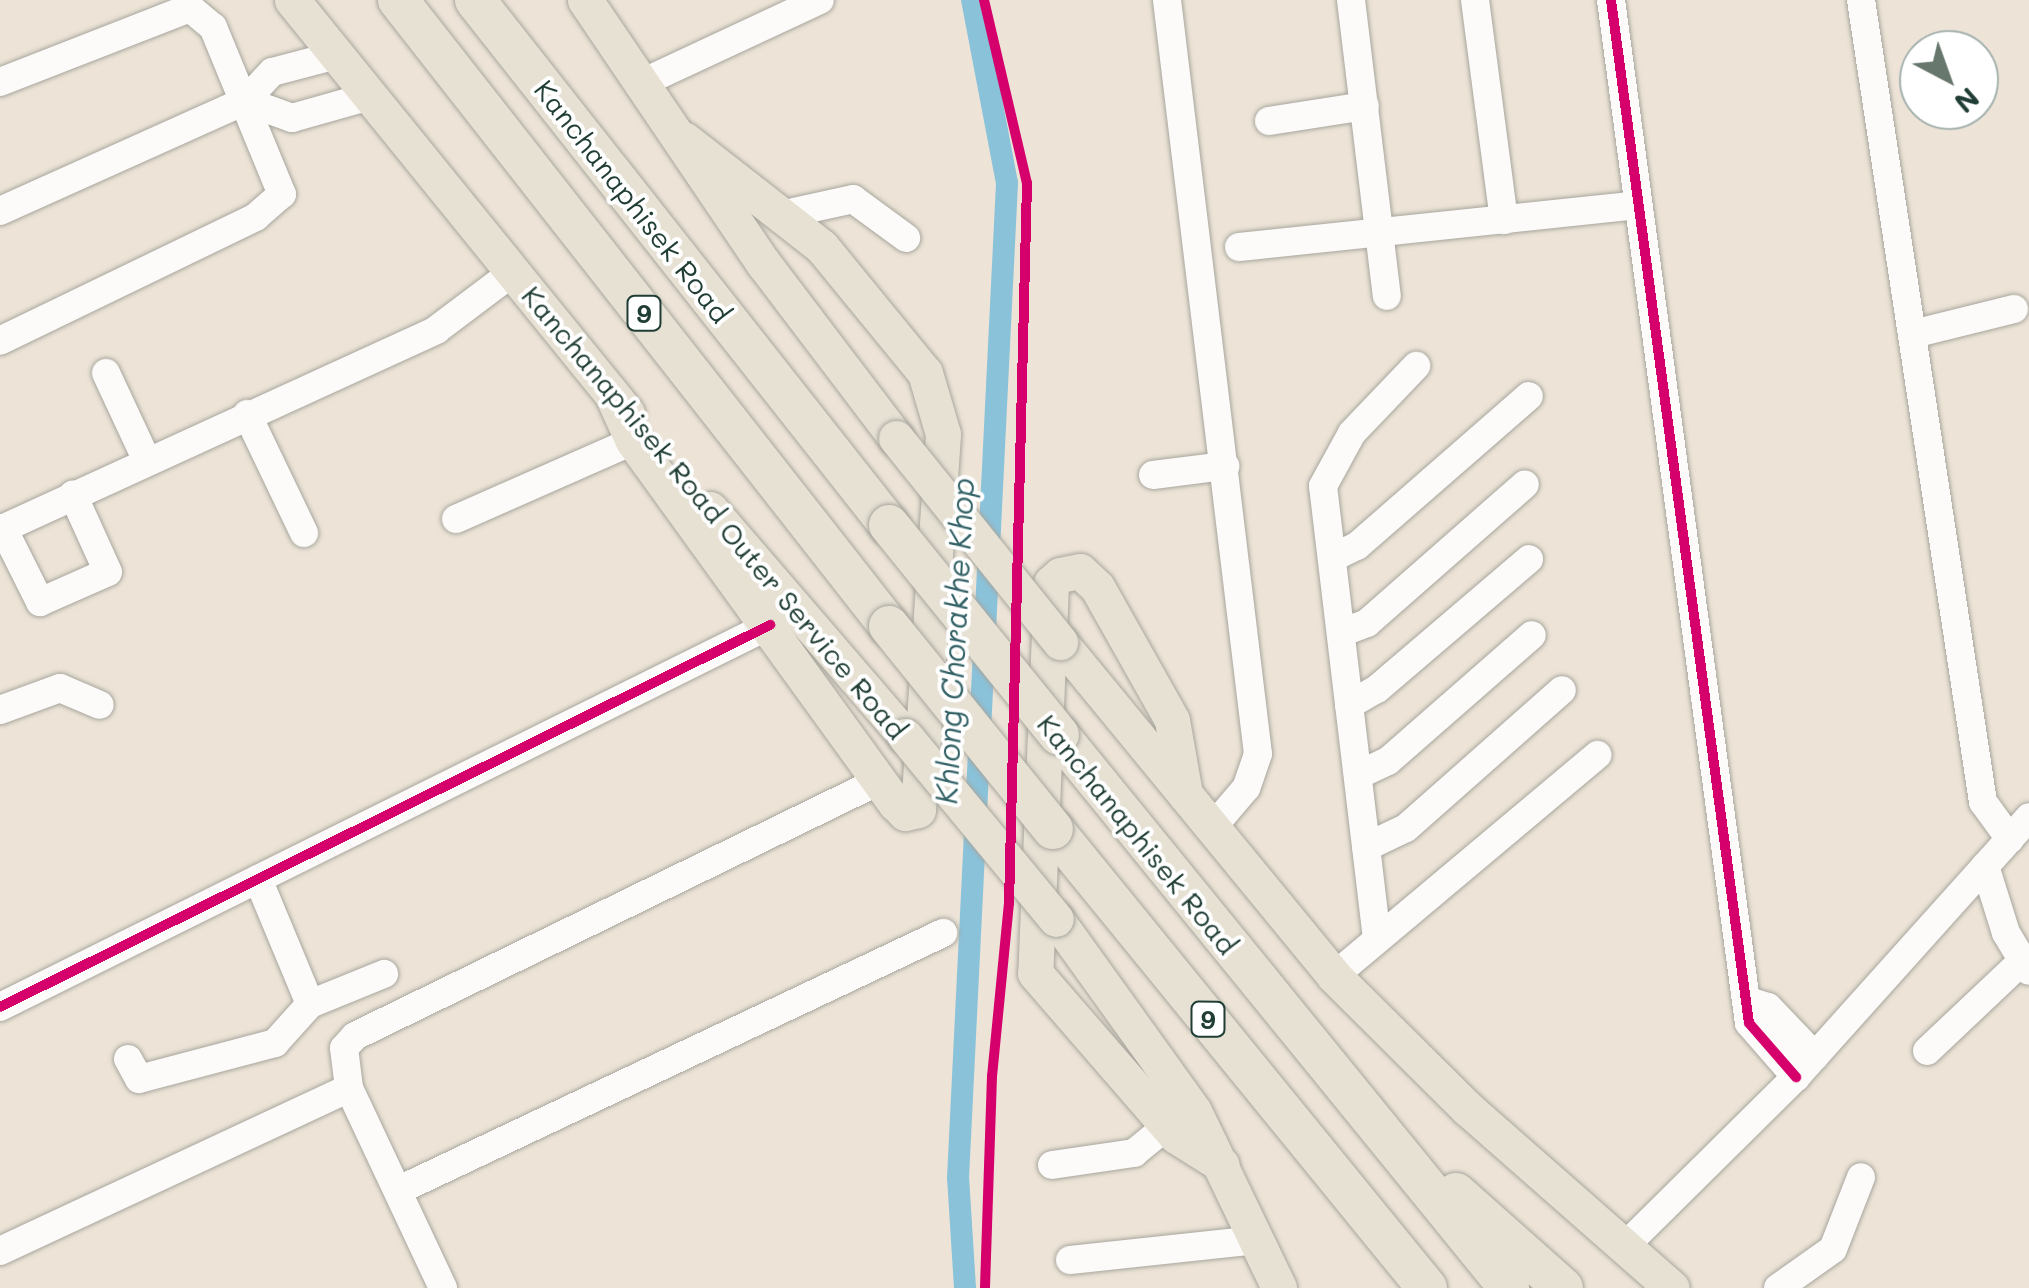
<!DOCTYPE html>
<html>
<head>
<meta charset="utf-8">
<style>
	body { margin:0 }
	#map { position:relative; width:2029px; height:1288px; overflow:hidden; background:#ede4d7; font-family:Mali,sans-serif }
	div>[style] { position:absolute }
	.canal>* { height:22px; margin:-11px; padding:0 11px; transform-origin:11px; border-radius:11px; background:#8ac2da }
	.roads { filter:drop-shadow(0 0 2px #a8a69e) drop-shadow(0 0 2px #a8a69e) }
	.minor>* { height:28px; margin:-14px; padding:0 14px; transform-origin:14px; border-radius:14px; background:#fcfbf9 }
	.major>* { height:35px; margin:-17.5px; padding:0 17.5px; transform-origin:17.5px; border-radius:17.5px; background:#e7e1d4 }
	.highway>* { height:40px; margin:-20px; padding:0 20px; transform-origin:20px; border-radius:20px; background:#e7e1d4 }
	.bridges { filter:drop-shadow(0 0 2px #a8a69e) drop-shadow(0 0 2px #a8a69e) }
	.major-bridge>* { height:35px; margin:-17.5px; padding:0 17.5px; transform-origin:17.5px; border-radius:17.5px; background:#e7e1d4 }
	.highway-bridge>* { height:40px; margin:-20px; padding:0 20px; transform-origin:20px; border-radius:20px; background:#e7e1d4 }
	.cycleway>* { height:10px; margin:-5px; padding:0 5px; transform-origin:5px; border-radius:5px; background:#d6006c }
	span { translate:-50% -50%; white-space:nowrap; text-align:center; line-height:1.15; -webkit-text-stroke:8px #fff; paint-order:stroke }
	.shield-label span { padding:2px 8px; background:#fff; border:2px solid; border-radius:8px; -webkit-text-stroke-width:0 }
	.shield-label { font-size:25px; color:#1f3d34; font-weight:700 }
	.street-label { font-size:28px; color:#1f3d34 }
	.water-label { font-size:30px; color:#326166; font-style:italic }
	.north { position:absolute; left:1899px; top:30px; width:100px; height:100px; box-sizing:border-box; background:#fff; border:2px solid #a5b1ae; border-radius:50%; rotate:139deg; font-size:28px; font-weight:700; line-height:40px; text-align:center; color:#1f3d34 }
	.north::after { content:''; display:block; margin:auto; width:35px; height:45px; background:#67776d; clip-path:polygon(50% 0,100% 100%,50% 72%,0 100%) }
</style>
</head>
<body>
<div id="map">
	<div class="canal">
		<div style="left:965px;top:1288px;width:110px;rotate:-93.6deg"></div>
		<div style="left:958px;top:1178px;width:996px;rotate:-87.18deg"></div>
		<div style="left:1007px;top:183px;width:186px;rotate:-100.8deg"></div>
	</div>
	<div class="roads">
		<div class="minor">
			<div style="left:1167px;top:0;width:759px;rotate:83.12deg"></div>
			<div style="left:1258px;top:754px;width:36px;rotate:109deg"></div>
			<div style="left:1246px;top:788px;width:52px;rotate:130.4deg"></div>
			<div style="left:1351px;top:0;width:298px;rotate:83.1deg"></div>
			<div style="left:1475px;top:0;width:222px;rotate:82.5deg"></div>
			<div style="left:1611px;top:0;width:1032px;rotate:82.32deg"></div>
			<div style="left:1749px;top:1023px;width:72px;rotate:49deg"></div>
			<div style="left:1861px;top:0;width:811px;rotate:81.35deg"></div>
			<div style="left:1983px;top:802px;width:46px;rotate:53.9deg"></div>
			<div style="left:337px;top:55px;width:67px;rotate:165.3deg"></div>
			<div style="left:272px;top:72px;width:40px;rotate:133deg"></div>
			<div style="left:245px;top:101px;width:50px;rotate:19.9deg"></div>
			<div style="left:292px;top:118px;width:81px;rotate:-15.8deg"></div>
			<div style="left:0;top:82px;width:204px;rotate:-21.3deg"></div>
			<div style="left:190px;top:8px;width:30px;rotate:40deg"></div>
			<div style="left:213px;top:27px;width:181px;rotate:67.6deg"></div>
			<div style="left:282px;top:194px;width:35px;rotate:139deg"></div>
			<div style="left:256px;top:217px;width:284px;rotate:154.2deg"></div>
			<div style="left:644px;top:82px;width:194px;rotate:-25deg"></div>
			<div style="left:1269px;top:121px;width:97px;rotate:-8.9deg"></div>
			<div style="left:0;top:211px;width:269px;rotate:-24.2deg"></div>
			<div style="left:785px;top:214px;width:70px;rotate:-12.4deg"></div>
			<div style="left:853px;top:199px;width:66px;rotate:36.3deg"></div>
			<div style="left:1239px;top:247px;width:399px;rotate:-6deg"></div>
			<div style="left:1913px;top:334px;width:104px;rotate:-13.9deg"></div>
			<div style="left:106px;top:373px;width:97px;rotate:65deg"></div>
			<div style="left:247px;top:414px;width:132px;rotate:64.4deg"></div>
			<div style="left:1153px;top:475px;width:73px;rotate:-7.1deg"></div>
			<div style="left:456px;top:519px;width:193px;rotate:-23.8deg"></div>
			<div style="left:3px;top:528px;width:83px;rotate:63.4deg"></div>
			<div style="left:40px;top:602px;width:74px;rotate:-23.8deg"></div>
			<div style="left:108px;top:572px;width:85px;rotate:-114.4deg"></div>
			<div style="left:0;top:530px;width:480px;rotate:-24.6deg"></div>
			<div style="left:436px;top:330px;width:96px;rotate:-37deg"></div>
			<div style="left:1332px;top:558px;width:28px;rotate:-26deg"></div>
			<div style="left:1357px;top:546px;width:228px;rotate:-41.1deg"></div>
			<div style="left:1341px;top:633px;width:28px;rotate:-21deg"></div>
			<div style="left:1367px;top:623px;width:210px;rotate:-41.3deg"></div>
			<div style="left:1349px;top:705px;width:32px;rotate:-30deg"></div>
			<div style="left:1377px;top:689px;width:200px;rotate:-40.5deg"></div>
			<div style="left:0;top:710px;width:64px;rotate:-20.1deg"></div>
			<div style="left:60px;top:688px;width:43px;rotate:23deg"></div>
			<div style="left:1358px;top:775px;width:33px;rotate:-25deg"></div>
			<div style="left:1388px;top:761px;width:191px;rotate:-41.2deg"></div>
			<div style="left:1366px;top:847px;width:44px;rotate:-25.4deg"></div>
			<div style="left:1406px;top:828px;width:208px;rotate:-41.5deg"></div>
			<div style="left:1985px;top:866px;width:70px;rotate:72.6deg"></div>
			<div style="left:2006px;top:933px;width:44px;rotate:58.8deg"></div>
			<div style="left:258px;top:879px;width:135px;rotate:67.4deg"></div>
			<div style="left:1377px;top:939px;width:456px;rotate:-96.8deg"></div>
			<div style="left:1323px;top:486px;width:60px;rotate:-61.3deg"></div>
			<div style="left:1352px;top:433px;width:93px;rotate:-46.3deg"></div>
			<div style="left:1334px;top:976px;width:344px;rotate:-40deg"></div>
			<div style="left:1748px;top:1001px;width:21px;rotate:17deg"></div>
			<div style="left:1768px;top:1007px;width:68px;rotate:46.2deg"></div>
			<div style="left:0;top:1007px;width:860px;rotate:-26.39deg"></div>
			<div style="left:1927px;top:1051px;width:128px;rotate:-43.4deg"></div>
			<div style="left:128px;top:1059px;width:23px;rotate:61deg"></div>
			<div style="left:139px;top:1079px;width:141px;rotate:-14.8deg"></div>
			<div style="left:275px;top:1043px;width:52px;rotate:-48.1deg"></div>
			<div style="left:310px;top:1004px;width:80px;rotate:-22.1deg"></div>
			<div style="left:1052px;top:1165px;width:83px;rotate:-8.3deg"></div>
			<div style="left:1134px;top:1153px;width:43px;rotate:-39.3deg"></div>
			<div style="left:399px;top:1190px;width:602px;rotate:-25.29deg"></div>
			<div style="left:1625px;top:1246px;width:240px;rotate:-44.7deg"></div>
			<div style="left:1796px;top:1077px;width:349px;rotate:-48.1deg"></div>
			<div style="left:0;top:1251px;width:385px;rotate:-25deg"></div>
			<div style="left:1070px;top:1260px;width:188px;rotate:-6.1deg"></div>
			<div style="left:443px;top:1288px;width:221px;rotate:-115.2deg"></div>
			<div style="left:349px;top:1088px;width:40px;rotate:-97.1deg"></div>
			<div style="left:344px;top:1048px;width:16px;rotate:-47deg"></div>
			<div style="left:355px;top:1036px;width:583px;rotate:-25.95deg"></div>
			<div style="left:1778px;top:1288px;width:67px;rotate:-35.3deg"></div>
			<div style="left:1833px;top:1249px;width:77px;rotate:-68.7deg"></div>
		</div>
		<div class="major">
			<div style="left:292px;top:0;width:532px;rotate:50.95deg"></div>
			<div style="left:585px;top:0;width:319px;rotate:55.9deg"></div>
			<div style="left:764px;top:264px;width:218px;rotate:52.8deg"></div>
			<div style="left:613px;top:397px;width:48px;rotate:65.6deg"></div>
			<div style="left:633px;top:441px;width:448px;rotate:54.1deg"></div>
			<div style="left:896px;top:804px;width:13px;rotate:45deg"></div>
			<div style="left:905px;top:813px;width:13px;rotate:-13deg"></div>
			<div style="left:918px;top:810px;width:377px;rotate:-86.2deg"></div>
			<div style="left:943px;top:434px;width:64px;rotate:-106.4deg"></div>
			<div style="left:925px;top:373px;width:163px;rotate:-129.3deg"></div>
			<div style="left:822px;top:247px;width:175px;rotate:-142deg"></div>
			<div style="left:710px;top:509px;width:299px;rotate:49.3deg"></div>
			<div style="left:1060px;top:642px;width:432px;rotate:50.6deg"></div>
			<div style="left:1334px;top:976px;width:189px;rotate:44.8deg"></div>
			<div style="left:1468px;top:1109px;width:271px;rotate:41.3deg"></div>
			<div style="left:1185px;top:794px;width:75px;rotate:-100deg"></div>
			<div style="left:1172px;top:720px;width:153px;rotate:-119.4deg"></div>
			<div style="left:1097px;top:587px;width:23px;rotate:-137deg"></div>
			<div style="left:1080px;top:571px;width:20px;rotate:169deg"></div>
			<div style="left:1060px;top:575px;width:12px;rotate:138deg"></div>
			<div style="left:1051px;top:583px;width:390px;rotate:92.3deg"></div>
			<div style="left:1035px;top:973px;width:216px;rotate:49.1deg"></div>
			<div style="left:1176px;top:1136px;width:54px;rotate:32.2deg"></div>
			<div style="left:1056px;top:919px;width:236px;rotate:54.3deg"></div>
			<div style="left:1194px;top:1111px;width:196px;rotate:64.3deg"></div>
		</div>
		<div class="highway">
			<div style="left:398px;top:0;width:796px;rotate:51.89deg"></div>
			<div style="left:475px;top:0;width:669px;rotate:51.74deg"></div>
			<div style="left:1059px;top:735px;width:713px;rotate:50.86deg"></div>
			<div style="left:1053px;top:829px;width:592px;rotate:50.83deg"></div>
			<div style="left:1456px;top:1193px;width:143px;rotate:41.6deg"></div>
		</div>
	</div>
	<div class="bridges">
		<div class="major-bridge">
			<div style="left:896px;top:438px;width:262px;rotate:51.2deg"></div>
			<div style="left:905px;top:736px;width:237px;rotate:50.5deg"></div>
		</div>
		<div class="highway-bridge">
			<div style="left:889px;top:525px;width:270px;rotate:51deg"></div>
			<div style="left:889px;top:626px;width:261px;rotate:51.1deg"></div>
		</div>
	</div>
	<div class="cycleway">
		<div style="left:984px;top:0;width:188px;rotate:76.8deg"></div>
		<div style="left:1027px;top:183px;width:720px;rotate:91.43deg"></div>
		<div style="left:1009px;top:903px;width:174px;rotate:95.6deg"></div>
		<div style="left:992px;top:1076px;width:212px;rotate:91.9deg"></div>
		<div style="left:1611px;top:0;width:1032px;rotate:82.32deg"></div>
		<div style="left:1749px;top:1023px;width:72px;rotate:49deg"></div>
		<div style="left:0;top:1007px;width:860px;rotate:-26.39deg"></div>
	</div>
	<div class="shield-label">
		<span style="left:644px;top:313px">9</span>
		<span style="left:1208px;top:1019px">9</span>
	</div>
	<div class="street-label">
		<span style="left:633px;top:201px;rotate:52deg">Kanchanaphisek Road</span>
		<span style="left:715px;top:512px;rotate:50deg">Kanchanaphisek Road Outer Service Road</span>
		<span style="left:1138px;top:834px;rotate:51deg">Kanchanaphisek Road</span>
	</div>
	<div class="water-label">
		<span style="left:954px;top:641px;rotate:-87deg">Khlong Chorakhe Khop</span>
	</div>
	<div class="north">N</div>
</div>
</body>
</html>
